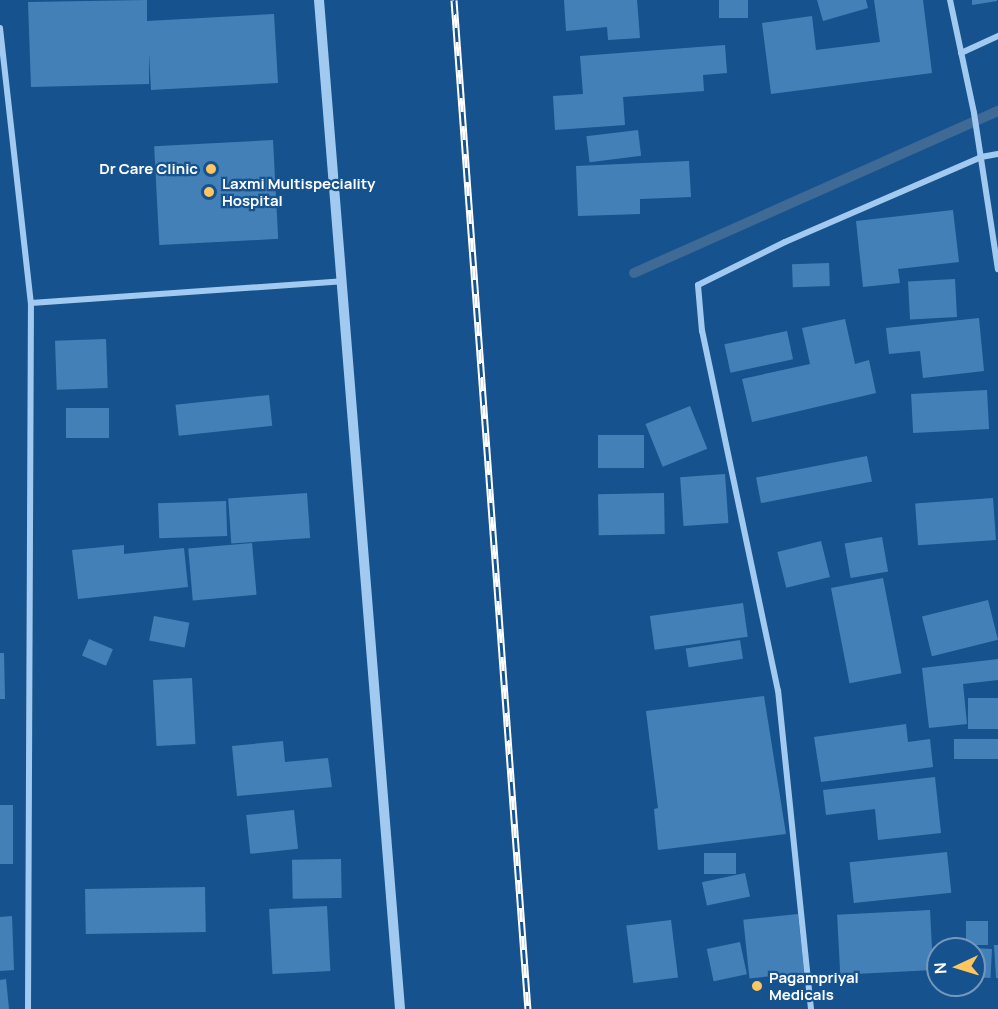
<!DOCTYPE html>
<html>
<head>
<meta charset="utf-8">
<style>
	body { margin:0 }
	#map { position:relative; width:998px; height:1009px; overflow:hidden; background:#16538e; font-family:Manrope,sans-serif }
	div>[style] { position:absolute }
	.stream>* { height:10px; margin:-5px; padding:0 5px; transform-origin:5px; border-radius:5px; background:#3e6a95 }
	.building>* { inset:0; background:#4480b8; transform-origin:0 0 }
	.minor>* { height:6px; margin:-3px; padding:0 3px; transform-origin:3px; border-radius:3px; background:#a2caf0 }
	.tertiary>* { height:10px; margin:-5px; padding:0 5px; transform-origin:5px; border-radius:5px; background:#a2caf0 }
	.rail>* { height:7px; margin-top:-3.5px; transform-origin:0; background:repeating-linear-gradient(90deg,#16538e 0 14px,#fff 0 28px); box-sizing:border-box; border-block:2px solid #fff }
	.dots>* { width:16px; height:16px; translate:-50% -50%; box-sizing:border-box; border:3px solid #16538e; border-radius:50% }
	span { translate:-50% -50%; white-space:nowrap; text-align:center; line-height:1.15; -webkit-text-stroke:4.5px #16538e; paint-order:stroke }
	.poi-label { font-size:15px; color:#fff; font-weight:700 }
	.right { translate:-100% -50%; text-align:right }
	.left { translate:0 -50%; text-align:left }
	.north { position:absolute; left:926px; top:937px; width:60px; height:60px; box-sizing:border-box; background:#16538e; border:2px solid #7398bb; border-radius:50%; rotate:266deg; font-size:16px; font-weight:700; line-height:24px; text-align:center; color:#fff }
	.north::after { content:''; display:block; margin:auto; width:21px; height:27px; background:#ffc660; clip-path:polygon(50% 0,100% 100%,50% 72%,0 100%) }
</style>
</head>
<body>
<div id="map">
	<div class="stream">
		<div style="left:634px;top:273px;width:398px;rotate:-24deg"></div>
	</div>
	<div class="building">
		<div style="clip-path:polygon(147px 0,147px 21px,274px 14px,278px 83px,151px 90px,149px 53px,149px 84px,31px 87px,28px 2px)"></div>
		<div style="clip-path:polygon(564px 0,637px 0,640px 38px,608px 40px,607px 27px,566px 31px)"></div>
		<div style="left:719px;top:0;width:29px;height:18px"></div>
		<div style="clip-path:polygon(817px 0,866px 0,868px 8px,823px 21px)"></div>
		<div style="clip-path:polygon(874px 0,923px 0,932px 73px,771px 94px,762px 23px,812px 16px,816px 50px,880px 42px)"></div>
		<div style="clip-path:polygon(972px 0,997px 0,997px 1px,972px 5px)"></div>
		<div style="clip-path:polygon(725px 45px,727px 73px,703px 75px,704px 91px,623px 97px,625px 125px,555px 130px,553px 96px,583px 94px,580px 56px)"></div>
		<div style="left:638px;top:130px;width:26px;height:52px;rotate:83deg"></div>
		<div style="left:273px;top:140px;width:99px;height:119px;rotate:87deg"></div>
		<div style="clip-path:polygon(689px 161px,691px 197px,640px 199px,640px 214px,578px 216px,576px 166px)"></div>
		<div style="clip-path:polygon(953px 210px,959px 262px,898px 269px,900px 283px,863px 287px,856px 221px)"></div>
		<div style="left:829px;top:263px;width:23px;height:37px;rotate:88deg"></div>
		<div style="left:955px;top:279px;width:38px;height:47px;rotate:87deg"></div>
		<div style="clip-path:polygon(979px 318px,984px 371px,923px 378px,920px 351px,889px 354px,886px 328px)"></div>
		<div style="clip-path:polygon(845px 319px,855px 364px,869px 360px,876px 393px,752px 422px,742px 379px,810px 364px,802px 328px)"></div>
		<div style="left:787px;top:331px;width:29px;height:64px;rotate:78deg"></div>
		<div style="left:106px;top:339px;width:49px;height:51px;rotate:88deg"></div>
		<div style="left:987px;top:390px;width:39px;height:76px;rotate:87deg"></div>
		<div style="left:269px;top:395px;width:31px;height:94px;rotate:84deg"></div>
		<div style="left:690px;top:406px;width:46px;height:48px;rotate:68deg"></div>
		<div style="left:66px;top:408px;width:43px;height:30px"></div>
		<div style="left:598px;top:435px;width:46px;height:33px"></div>
		<div style="left:867px;top:456px;width:26px;height:113px;rotate:79deg"></div>
		<div style="left:725px;top:474px;width:49px;height:45px;rotate:86deg"></div>
		<div style="left:307px;top:493px;width:45px;height:79px;rotate:86deg"></div>
		<div style="left:664px;top:493px;width:41px;height:66px;rotate:89deg"></div>
		<div style="left:993px;top:498px;width:42px;height:78px;rotate:86deg"></div>
		<div style="left:226px;top:501px;width:35px;height:68px;rotate:88deg"></div>
		<div style="left:882px;top:537px;width:35px;height:38px;rotate:80deg"></div>
		<div style="left:821px;top:541px;width:37px;height:45px;rotate:76deg"></div>
		<div style="left:252px;top:543px;width:52px;height:64px;rotate:85deg"></div>
		<div style="clip-path:polygon(124px 545px,124px 554px,184px 548px,188px 587px,78px 599px,72px 550px)"></div>
		<div style="left:883px;top:578px;width:97px;height:53px;rotate:79deg"></div>
		<div style="left:988px;top:600px;width:41px;height:68px;rotate:76deg"></div>
		<div style="left:743px;top:603px;width:34px;height:94px;rotate:82deg"></div>
		<div style="left:154px;top:616px;width:36px;height:25px;rotate:11deg"></div>
		<div style="left:89px;top:639px;width:26px;height:18px;rotate:23deg"></div>
		<div style="left:740px;top:640px;width:19px;height:55px;rotate:81deg"></div>
		<div style="clip-path:polygon(0 653px,4px 653px,5px 699px,0 699px)"></div>
		<div style="clip-path:polygon(998px 659px,998px 680px,963px 684px,967px 724px,929px 728px,922px 668px)"></div>
		<div style="left:192px;top:678px;width:66px;height:39px;rotate:87deg"></div>
		<div style="clip-path:polygon(764px 696px,786px 834px,658px 850px,654px 809px,658px 808px,646px 711px)"></div>
		<div style="left:968px;top:698px;width:30px;height:31px"></div>
		<div style="clip-path:polygon(906px 724px,908px 742px,930px 739px,933px 767px,821px 782px,814px 737px)"></div>
		<div style="left:998px;top:739px;width:20px;height:44px;rotate:90deg"></div>
		<div style="clip-path:polygon(283px 741px,285px 762px,328px 758px,332px 787px,237px 796px,232px 746px)"></div>
		<div style="clip-path:polygon(935px 777px,941px 833px,878px 840px,875px 809px,826px 815px,823px 790px)"></div>
		<div style="left:0;top:805px;width:13px;height:59px"></div>
		<div style="left:294px;top:810px;width:39px;height:48px;rotate:84deg"></div>
		<div style="left:947px;top:852px;width:41px;height:98px;rotate:84deg"></div>
		<div style="left:736px;top:853px;width:21px;height:32px;rotate:90deg"></div>
		<div style="left:341px;top:859px;width:39px;height:49px;rotate:89deg"></div>
		<div style="left:745px;top:873px;width:24px;height:44px;rotate:78deg"></div>
		<div style="left:205px;top:887px;width:45px;height:120px;rotate:89deg"></div>
		<div style="left:327px;top:906px;width:65px;height:58px;rotate:87deg"></div>
		<div style="left:930px;top:910px;width:60px;height:93px;rotate:87deg"></div>
		<div style="left:798px;top:914px;width:59px;height:55px;rotate:84deg"></div>
		<div style="clip-path:polygon(12px 916px,14px 970px,0 971px,0 917px)"></div>
		<div style="left:671px;top:920px;width:58px;height:45px;rotate:83deg"></div>
		<div style="left:988px;top:921px;width:24px;height:22px;rotate:90deg"></div>
		<div style="left:740px;top:942px;width:33px;height:34px;rotate:78deg"></div>
		<div style="clip-path:polygon(994px 945px,998px 945px,998px 978px,996px 978px)"></div>
		<div style="left:974px;top:948px;width:18px;height:29px;rotate:3deg"></div>
		<div style="clip-path:polygon(6px 979px,9px 1009px,0 1009px,0 980px)"></div>
	</div>
	<div class="minor">
		<div style="left:950px;top:0;width:116px;rotate:78deg"></div>
		<div style="left:974px;top:113px;width:158px;rotate:81.3deg"></div>
		<div style="left:0;top:28px;width:277px;rotate:83.6deg"></div>
		<div style="left:31px;top:303px;width:312px;rotate:-4deg"></div>
		<div style="left:961px;top:53px;width:41px;rotate:-24.7deg"></div>
		<div style="left:28px;top:1009px;width:706px;rotate:-89.76deg"></div>
		<div style="left:811px;top:1009px;width:320px;rotate:-95.9deg"></div>
		<div style="left:778px;top:691px;width:368px;rotate:-101.9deg"></div>
		<div style="left:702px;top:331px;width:46px;rotate:-95deg"></div>
		<div style="left:698px;top:285px;width:97px;rotate:-26.3deg"></div>
		<div style="left:785px;top:242px;width:214px;rotate:-23.4deg"></div>
		<div style="left:981px;top:157px;width:17px;rotate:-10deg"></div>
	</div>
	<div class="tertiary">
		<div style="left:319px;top:0;width:1012px;rotate:85.41deg"></div>
	</div>
	<div class="rail">
		<div style="left:454px;top:0;width:1012px;rotate:85.81deg"></div>
	</div>
	<div class="dots">
		<div style="left:211px;top:169px;background:#ffc660"></div>
		<div style="left:209px;top:192px;background:#ffc660"></div>
		<div style="left:757px;top:986px;background:#ffc660"></div>
	</div>
	<div class="poi-label">
		<span class="right" style="left:198px;top:169px">Dr Care Clinic</span>
		<span class="left" style="left:222px;top:192px">Laxmi Multispeciality<br>Hospital</span>
		<span class="left" style="left:769px;top:986px">Pagampriyal<br>Medicals</span>
	</div>
	<div class="north">N</div>
</div>
</body>
</html>
